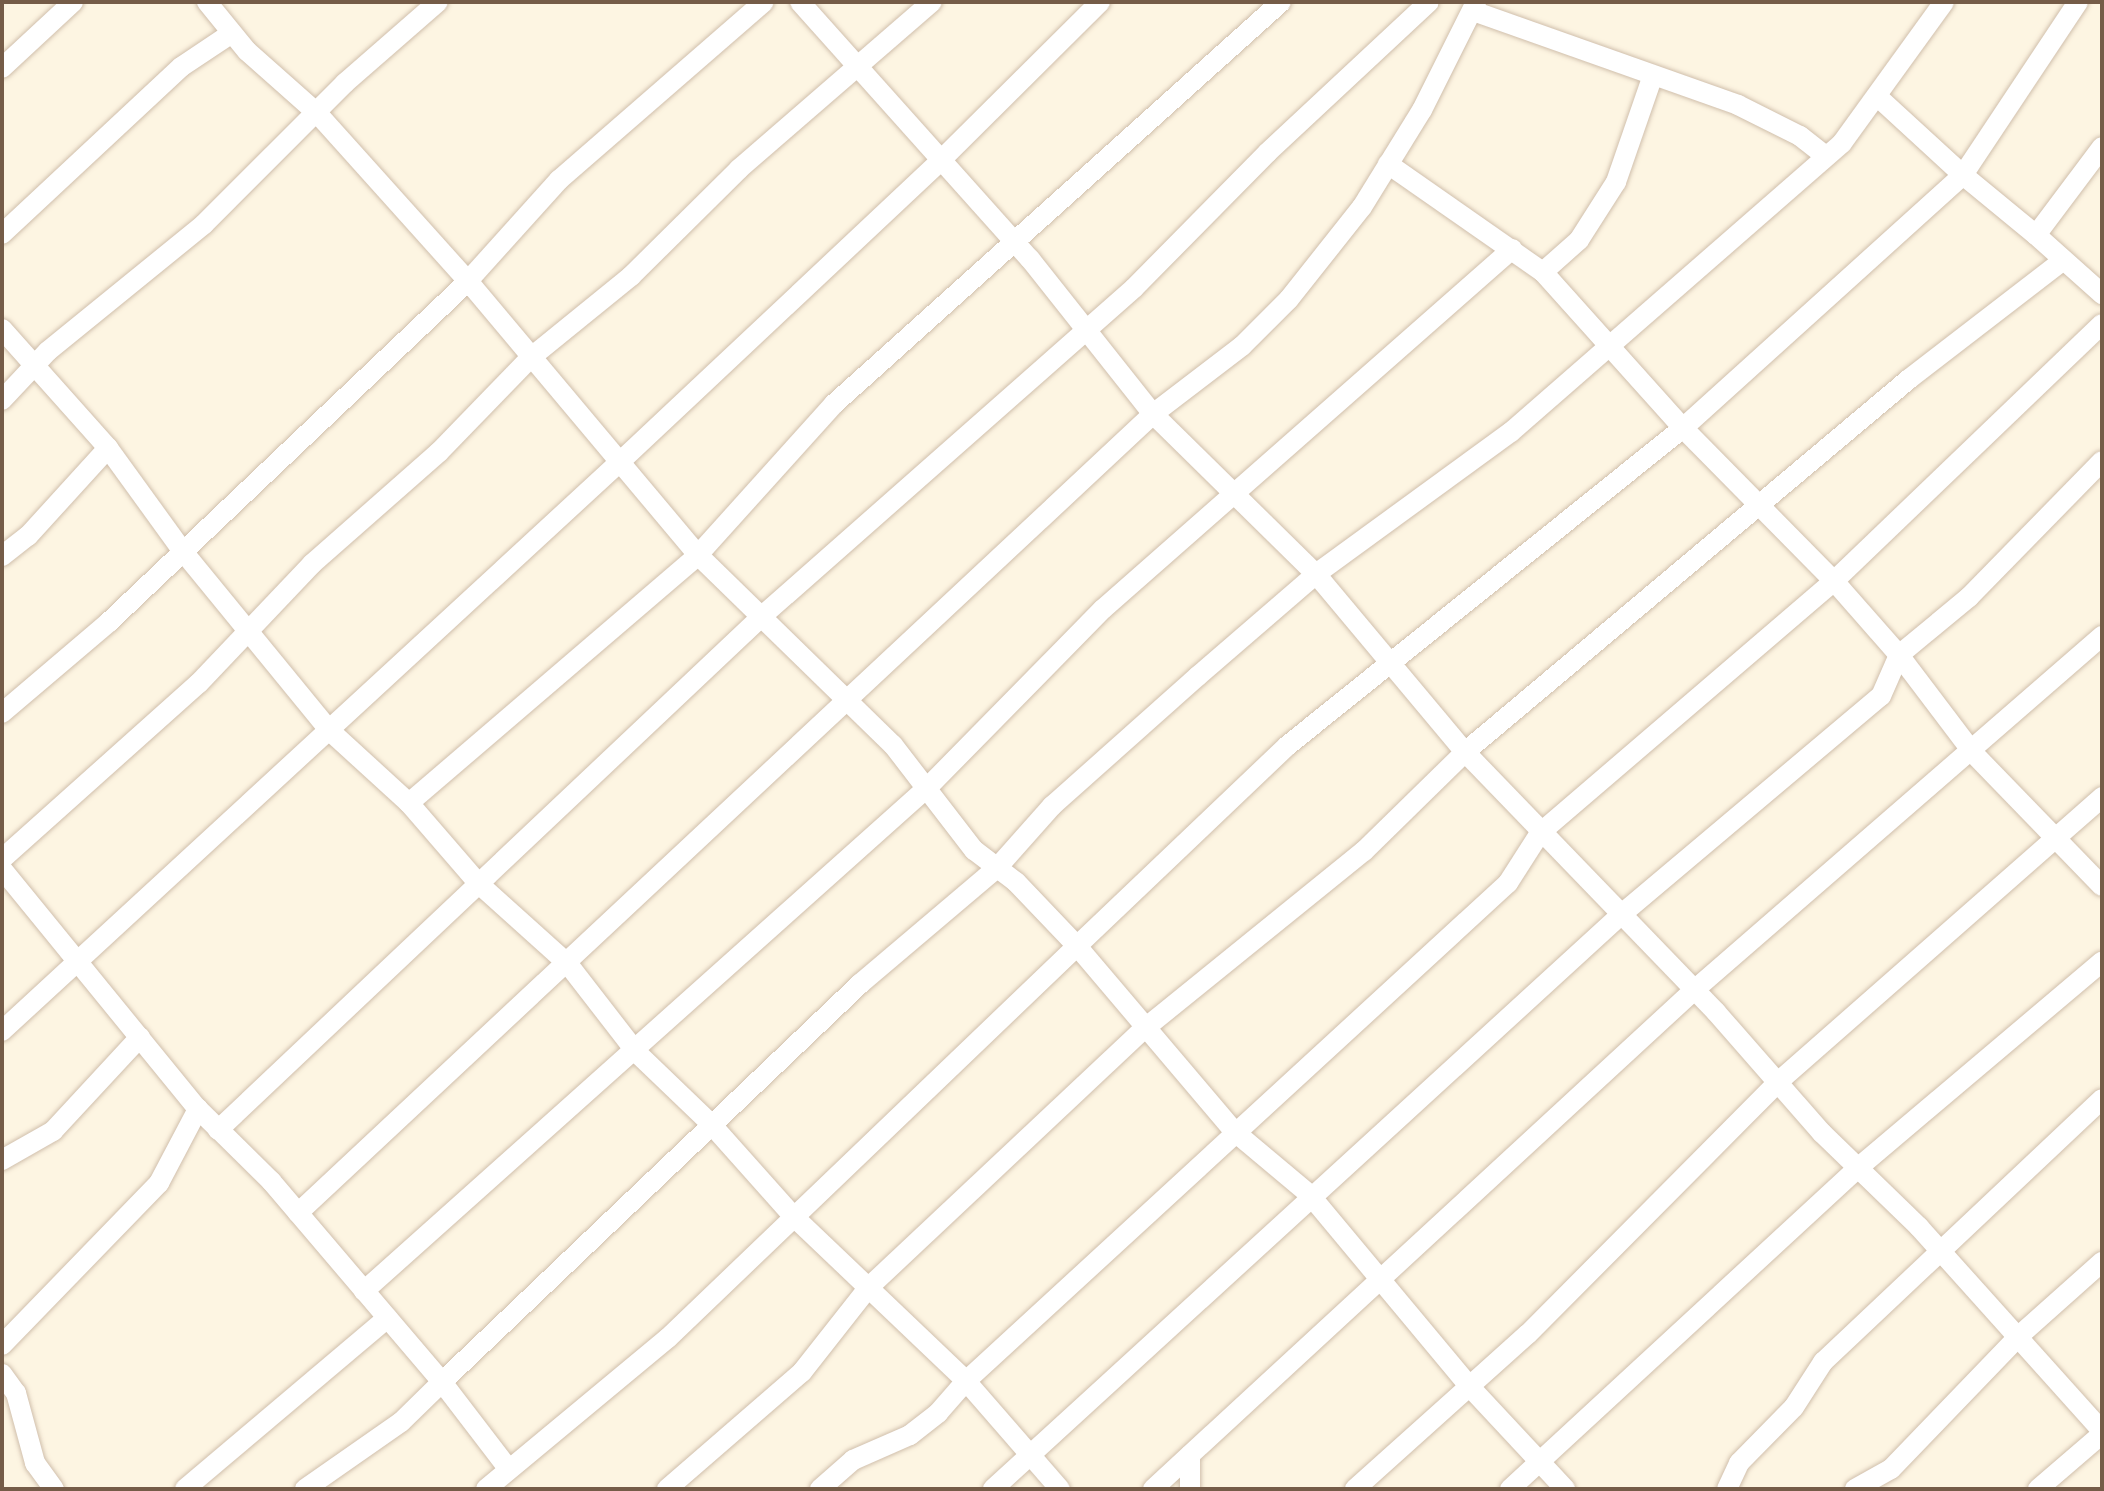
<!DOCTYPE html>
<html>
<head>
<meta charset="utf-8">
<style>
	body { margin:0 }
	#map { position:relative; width:2104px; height:1491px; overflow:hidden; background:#fdf5e2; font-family:Montserrat,sans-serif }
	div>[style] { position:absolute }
	.roads { filter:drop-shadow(0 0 2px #d0bfac) drop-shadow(0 0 2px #d0bfac) }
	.minor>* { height:20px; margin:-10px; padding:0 10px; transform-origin:10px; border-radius:10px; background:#fff }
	span { translate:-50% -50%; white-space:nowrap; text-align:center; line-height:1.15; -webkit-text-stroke:7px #fff8e9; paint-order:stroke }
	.frame { position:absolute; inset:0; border:4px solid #755c48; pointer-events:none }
</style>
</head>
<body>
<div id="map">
	<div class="roads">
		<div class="minor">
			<div style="left:207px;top:2px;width:63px;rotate:50.8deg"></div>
			<div style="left:247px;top:51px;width:95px;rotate:41.6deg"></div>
			<div style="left:318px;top:114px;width:224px;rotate:48.1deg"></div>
			<div style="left:468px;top:281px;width:358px;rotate:50deg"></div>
			<div style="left:698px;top:555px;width:272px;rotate:44.3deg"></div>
			<div style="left:893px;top:745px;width:133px;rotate:52.4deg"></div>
			<div style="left:974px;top:850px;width:53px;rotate:37.3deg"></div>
			<div style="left:1016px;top:882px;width:88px;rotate:46.4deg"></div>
			<div style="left:1077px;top:946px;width:290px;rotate:-43.6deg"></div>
			<div style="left:1287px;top:746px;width:508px;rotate:-38.77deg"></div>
			<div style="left:1683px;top:428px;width:215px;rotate:45.4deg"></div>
			<div style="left:1834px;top:581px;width:98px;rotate:48.7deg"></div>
			<div style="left:1899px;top:655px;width:123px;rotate:52.9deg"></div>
			<div style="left:1973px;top:753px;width:185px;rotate:45.9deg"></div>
			<div style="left:800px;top:2px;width:345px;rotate:48.2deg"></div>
			<div style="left:1030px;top:259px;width:198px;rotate:51.6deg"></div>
			<div style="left:1153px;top:414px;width:228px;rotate:44.5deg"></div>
			<div style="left:1316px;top:574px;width:232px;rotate:50.1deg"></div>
			<div style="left:1465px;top:752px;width:361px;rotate:46deg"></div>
			<div style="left:1716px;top:1012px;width:161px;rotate:48.8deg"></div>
			<div style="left:1822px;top:1133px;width:135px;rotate:44.1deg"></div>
			<div style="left:1919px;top:1227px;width:274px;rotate:48.1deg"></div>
			<div style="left:1473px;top:11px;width:281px;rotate:19.5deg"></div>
			<div style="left:1738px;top:105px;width:69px;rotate:26.6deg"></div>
			<div style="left:1800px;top:136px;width:33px;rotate:38deg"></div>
			<div style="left:2px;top:68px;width:97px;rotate:-42.9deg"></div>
			<div style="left:1879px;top:98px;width:114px;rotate:42.5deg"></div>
			<div style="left:1963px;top:175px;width:208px;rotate:-56.4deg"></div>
			<div style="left:1388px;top:164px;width:189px;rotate:34.9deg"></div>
			<div style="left:1543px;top:272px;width:210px;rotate:48.1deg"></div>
			<div style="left:1683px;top:428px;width:377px;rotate:-42.1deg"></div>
			<div style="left:1963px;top:175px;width:94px;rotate:39.4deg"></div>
			<div style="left:2036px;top:235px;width:110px;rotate:-53.1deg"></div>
			<div style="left:2px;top:234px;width:245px;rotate:-43deg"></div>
			<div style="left:181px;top:67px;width:61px;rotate:-33.7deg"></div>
			<div style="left:2036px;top:235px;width:89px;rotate:41.8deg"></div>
			<div style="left:1543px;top:272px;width:48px;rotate:-41.6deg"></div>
			<div style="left:1579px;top:240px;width:69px;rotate:-57.5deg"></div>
			<div style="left:1616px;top:182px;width:110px;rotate:-70.9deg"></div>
			<div style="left:2px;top:329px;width:159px;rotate:48.3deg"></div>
			<div style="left:108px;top:448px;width:125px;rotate:54.1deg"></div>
			<div style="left:181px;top:549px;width:234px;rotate:50.7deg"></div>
			<div style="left:329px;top:730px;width:108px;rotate:42.4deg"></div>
			<div style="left:409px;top:803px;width:106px;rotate:49.2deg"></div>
			<div style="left:478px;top:883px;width:121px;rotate:42deg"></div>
			<div style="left:568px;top:964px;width:111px;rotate:52.3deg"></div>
			<div style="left:636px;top:1052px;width:105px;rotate:43.8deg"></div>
			<div style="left:712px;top:1125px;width:122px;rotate:48.3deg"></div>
			<div style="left:793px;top:1216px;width:239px;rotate:43.6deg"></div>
			<div style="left:966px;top:1381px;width:143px;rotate:49deg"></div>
			<div style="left:2px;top:400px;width:67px;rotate:-46.8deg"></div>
			<div style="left:48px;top:351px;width:201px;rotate:-39.1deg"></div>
			<div style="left:204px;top:224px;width:199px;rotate:-45deg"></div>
			<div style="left:345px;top:83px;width:123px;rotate:-41.1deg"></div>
			<div style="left:2px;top:556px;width:33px;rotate:-38deg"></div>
			<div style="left:28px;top:536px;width:119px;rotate:-47.7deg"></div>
			<div style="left:2px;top:713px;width:140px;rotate:-40.4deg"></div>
			<div style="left:109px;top:622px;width:495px;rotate:-43.5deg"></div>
			<div style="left:468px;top:281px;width:136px;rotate:-48deg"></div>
			<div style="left:559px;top:180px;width:271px;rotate:-41deg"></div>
			<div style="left:409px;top:803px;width:381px;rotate:-40.6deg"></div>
			<div style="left:698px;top:555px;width:203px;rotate:-48deg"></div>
			<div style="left:834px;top:404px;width:601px;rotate:-41.97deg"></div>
			<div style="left:2px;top:859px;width:264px;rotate:-41.8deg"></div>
			<div style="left:199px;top:683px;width:164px;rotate:-46.5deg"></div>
			<div style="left:312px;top:564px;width:169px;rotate:-41.4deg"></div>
			<div style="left:439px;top:452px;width:129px;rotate:-45.9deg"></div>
			<div style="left:529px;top:359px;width:132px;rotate:-39.1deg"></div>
			<div style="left:631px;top:276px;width:152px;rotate:-44.7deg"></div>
			<div style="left:739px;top:169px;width:255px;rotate:-40.9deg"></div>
			<div style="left:2px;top:869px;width:310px;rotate:50.8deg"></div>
			<div style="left:198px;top:1109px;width:103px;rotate:44.6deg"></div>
			<div style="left:271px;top:1181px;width:264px;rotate:49.6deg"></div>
			<div style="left:442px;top:1382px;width:57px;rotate:135.7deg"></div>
			<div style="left:401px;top:1422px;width:117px;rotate:145.1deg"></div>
			<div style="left:2px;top:1031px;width:844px;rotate:-42.65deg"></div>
			<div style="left:623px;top:459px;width:434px;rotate:-43.2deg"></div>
			<div style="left:939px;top:162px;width:227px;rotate:-44.8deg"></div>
			<div style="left:218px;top:1130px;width:747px;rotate:-43.37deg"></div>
			<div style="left:761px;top:617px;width:497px;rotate:-41.4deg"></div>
			<div style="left:1134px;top:288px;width:190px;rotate:-45.4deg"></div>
			<div style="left:1267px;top:153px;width:221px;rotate:-43deg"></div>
			<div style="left:2px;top:1160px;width:59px;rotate:-29.6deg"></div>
			<div style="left:53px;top:1131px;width:128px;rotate:-47.2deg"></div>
			<div style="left:298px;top:1213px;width:1170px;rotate:-43.06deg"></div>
			<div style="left:1153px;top:414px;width:112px;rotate:-37.4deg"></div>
			<div style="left:1242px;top:346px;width:66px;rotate:-45deg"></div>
			<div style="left:1289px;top:299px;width:117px;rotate:-51.6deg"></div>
			<div style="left:1362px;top:207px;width:114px;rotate:-58.3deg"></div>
			<div style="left:1422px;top:110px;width:121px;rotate:-63.4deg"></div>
			<div style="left:364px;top:1291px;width:758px;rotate:-41.79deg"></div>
			<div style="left:929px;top:786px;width:248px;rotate:-45.5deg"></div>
			<div style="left:1103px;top:609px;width:545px;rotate:-41.35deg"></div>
			<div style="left:2px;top:1345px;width:226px;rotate:-45.9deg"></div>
			<div style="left:159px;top:1183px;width:84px;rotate:-62.2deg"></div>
			<div style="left:2px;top:1374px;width:24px;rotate:54deg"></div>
			<div style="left:16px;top:1393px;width:73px;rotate:74.8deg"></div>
			<div style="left:35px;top:1463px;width:32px;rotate:54deg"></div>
			<div style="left:1190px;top:1455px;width:34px;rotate:90deg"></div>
			<div style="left:507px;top:1467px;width:107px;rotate:-127.4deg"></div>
			<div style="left:442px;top:1382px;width:577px;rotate:-43.6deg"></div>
			<div style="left:860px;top:984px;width:180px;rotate:-40.3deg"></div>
			<div style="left:997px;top:868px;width:83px;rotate:-48.4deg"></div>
			<div style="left:1052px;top:806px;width:195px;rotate:-41.7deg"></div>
			<div style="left:1198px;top:676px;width:156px;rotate:-40.8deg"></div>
			<div style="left:1316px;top:574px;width:241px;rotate:-36.1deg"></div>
			<div style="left:1511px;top:432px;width:439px;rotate:-41.1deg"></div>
			<div style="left:1842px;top:143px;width:174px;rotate:-54.1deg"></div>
			<div style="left:185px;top:1489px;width:265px;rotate:-40.2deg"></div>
			<div style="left:486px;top:1489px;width:236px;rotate:-39.7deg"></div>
			<div style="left:668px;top:1338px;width:567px;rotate:-43.78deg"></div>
			<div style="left:1077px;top:946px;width:244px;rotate:49.7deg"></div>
			<div style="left:1235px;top:1132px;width:98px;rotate:40deg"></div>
			<div style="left:1310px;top:1195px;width:249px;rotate:50.2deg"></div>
			<div style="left:1469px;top:1386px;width:141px;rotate:47deg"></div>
			<div style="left:667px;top:1489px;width:179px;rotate:-40.9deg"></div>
			<div style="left:802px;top:1372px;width:108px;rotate:-51.8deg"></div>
			<div style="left:869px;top:1287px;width:377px;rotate:-43.2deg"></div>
			<div style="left:1144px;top:1029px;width:283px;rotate:-39deg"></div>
			<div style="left:1364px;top:851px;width:141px;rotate:-44.4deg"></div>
			<div style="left:1465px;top:752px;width:580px;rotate:-40.03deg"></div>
			<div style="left:1909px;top:379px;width:193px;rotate:-37.6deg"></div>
			<div style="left:820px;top:1489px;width:44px;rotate:-41.3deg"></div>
			<div style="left:853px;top:1460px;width:62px;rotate:-23.7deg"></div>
			<div style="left:910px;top:1435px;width:36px;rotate:-38deg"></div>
			<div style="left:938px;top:1413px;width:43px;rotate:-48.8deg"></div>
			<div style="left:966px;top:1381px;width:736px;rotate:-42.58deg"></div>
			<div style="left:1508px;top:883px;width:59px;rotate:-57.4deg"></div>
			<div style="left:1540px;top:833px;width:387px;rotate:-40.6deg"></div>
			<div style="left:1834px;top:581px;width:371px;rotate:-43.8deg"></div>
			<div style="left:993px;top:1489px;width:854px;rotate:-42.44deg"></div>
			<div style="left:1623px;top:913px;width:337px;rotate:-40.1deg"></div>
			<div style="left:1881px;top:696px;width:45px;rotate:-66.3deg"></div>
			<div style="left:1899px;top:655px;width:91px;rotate:-39.6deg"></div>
			<div style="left:1969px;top:597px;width:190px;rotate:-45.6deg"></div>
			<div style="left:1153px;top:1489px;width:733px;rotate:-42.68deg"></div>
			<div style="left:1692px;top:992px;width:543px;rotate:-40.97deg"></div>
			<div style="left:1355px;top:1489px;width:232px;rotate:-41.9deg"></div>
			<div style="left:1528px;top:1334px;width:355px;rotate:-45.2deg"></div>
			<div style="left:1778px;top:1082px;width:432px;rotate:-41.3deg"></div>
			<div style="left:1510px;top:1489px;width:475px;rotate:-42.7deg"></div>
			<div style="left:1859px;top:1167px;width:318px;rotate:-40.2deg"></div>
			<div style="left:1727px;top:1489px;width:29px;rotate:-65deg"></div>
			<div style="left:1739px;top:1463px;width:78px;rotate:-45.5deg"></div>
			<div style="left:1794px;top:1407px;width:54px;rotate:-57.2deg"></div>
			<div style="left:1823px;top:1362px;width:383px;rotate:-43.3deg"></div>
			<div style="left:1855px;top:1489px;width:41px;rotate:-29.1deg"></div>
			<div style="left:1891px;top:1469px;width:186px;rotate:-46.1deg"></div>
			<div style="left:2020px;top:1335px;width:110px;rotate:-41.7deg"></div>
			<div style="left:2038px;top:1489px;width:84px;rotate:-40.7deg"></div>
		</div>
	</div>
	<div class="frame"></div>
</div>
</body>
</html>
